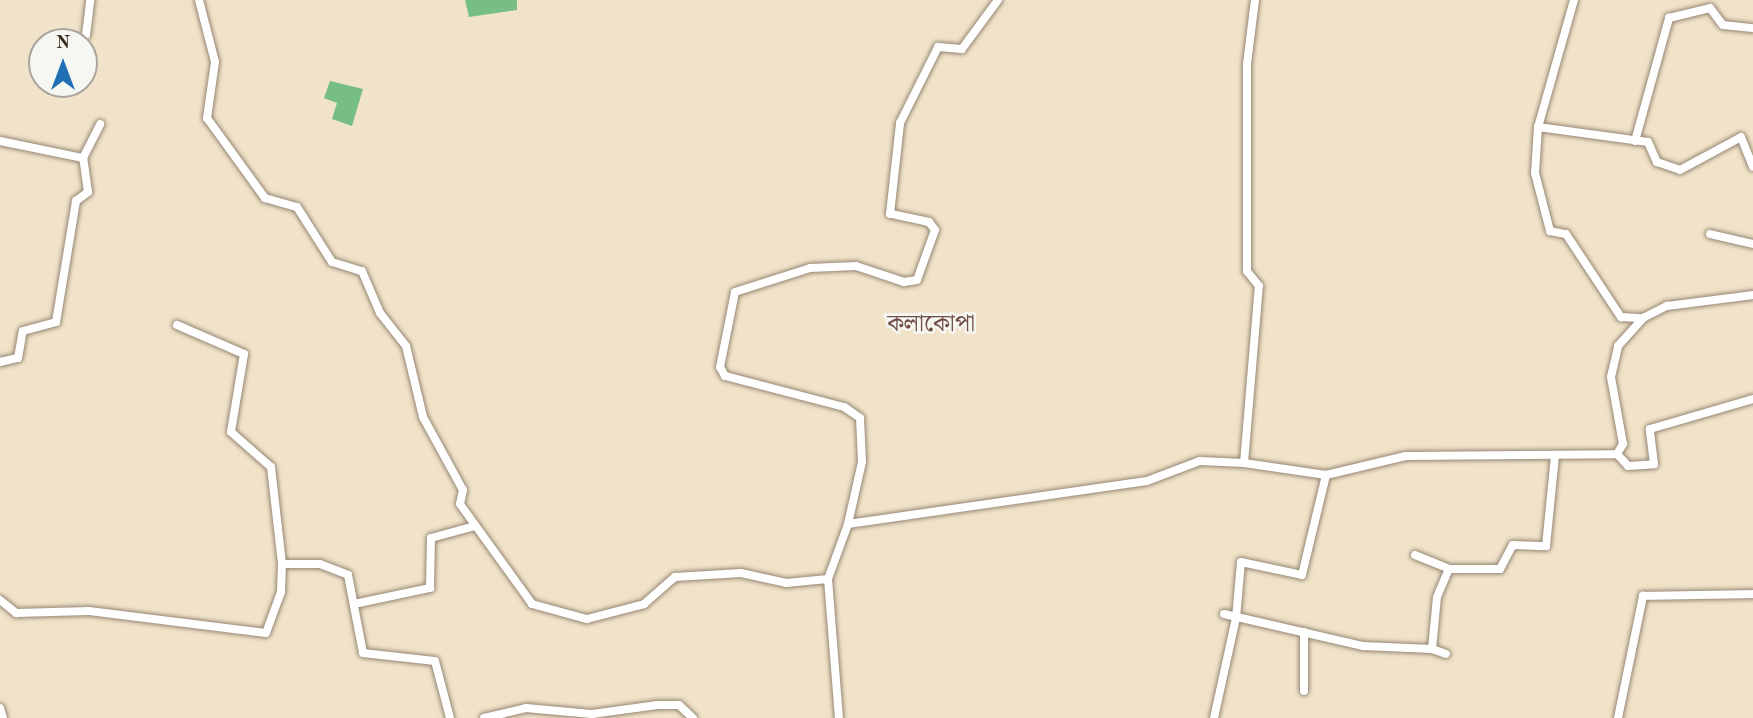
<!DOCTYPE html>
<html>
<head>
<meta charset="utf-8">
<style>
	body { margin:0 }
	#map { position:relative; width:1753px; height:718px; overflow:hidden; background:#f1e3c9; font-family:"Old Standard TT","Noto Serif Bengali",serif }
	div>[style] { position:absolute }
	.forest>* { inset:0; background:#76be84 }
	.roads { filter:drop-shadow(0 0 2px #968674) drop-shadow(0 0 2px #968674) }
	.minor>* { height:8px; margin:-4px; padding:0 4px; transform-origin:4px; border-radius:4px; background:#fff }
	span { translate:-50% -50%; white-space:nowrap; text-align:center; line-height:1.15; -webkit-text-stroke:5px #f6f6f2; paint-order:stroke }
	.quarter-label { font-size:24px; color:#724f46 }
	.north { position:absolute; left:28px; top:28px; width:70px; height:70px; box-sizing:border-box; background:#f6f6f2; border:2px solid #aba49d; border-radius:50%; rotate:0deg; font-size:19px; font-weight:700; line-height:28px; text-align:center; color:#3b2a1e }
	.north::after { content:''; display:block; margin:auto; width:24px; height:32px; background:#1f6fb2; clip-path:polygon(50% 0,100% 100%,50% 72%,0 100%) }
</style>
</head>
<body>
<div id="map">
	<div class="forest">
		<div style="clip-path:polygon(465px 0,517px 0,517px 10px,469px 17px)"></div>
		<div style="clip-path:polygon(330px 81px,363px 89px,352px 126px,332px 119px,337px 103px,324px 98px)"></div>
	</div>
	<div class="roads">
		<div class="minor">
			<div style="left:199px;top:0;width:64px;rotate:75.5deg"></div>
			<div style="left:215px;top:62px;width:57px;rotate:98.1deg"></div>
			<div style="left:207px;top:118px;width:99px;rotate:54.1deg"></div>
			<div style="left:265px;top:198px;width:33px;rotate:16deg"></div>
			<div style="left:297px;top:207px;width:65px;rotate:57.5deg"></div>
			<div style="left:332px;top:262px;width:31px;rotate:17deg"></div>
			<div style="left:362px;top:271px;width:46px;rotate:66.8deg"></div>
			<div style="left:380px;top:313px;width:42px;rotate:51.8deg"></div>
			<div style="left:406px;top:346px;width:73px;rotate:76.5deg"></div>
			<div style="left:423px;top:417px;width:83px;rotate:61.3deg"></div>
			<div style="left:463px;top:490px;width:14px;rotate:102deg"></div>
			<div style="left:460px;top:504px;width:123px;rotate:54.2deg"></div>
			<div style="left:532px;top:604px;width:57px;rotate:15.3deg"></div>
			<div style="left:587px;top:619px;width:59px;rotate:-14.7deg"></div>
			<div style="left:644px;top:604px;width:41px;rotate:-41.1deg"></div>
			<div style="left:675px;top:577px;width:66px;rotate:-3.5deg"></div>
			<div style="left:741px;top:573px;width:46px;rotate:12.5deg"></div>
			<div style="left:786px;top:583px;width:42px;rotate:-5.4deg"></div>
			<div style="left:828px;top:579px;width:59px;rotate:-70deg"></div>
			<div style="left:848px;top:524px;width:302px;rotate:-8.2deg"></div>
			<div style="left:1147px;top:481px;width:57px;rotate:-20.7deg"></div>
			<div style="left:1200px;top:461px;width:44px;rotate:2.6deg"></div>
			<div style="left:1244px;top:463px;width:178px;rotate:-85.2deg"></div>
			<div style="left:1259px;top:286px;width:19px;rotate:-129deg"></div>
			<div style="left:1247px;top:271px;width:207px;rotate:-90deg"></div>
			<div style="left:1247px;top:64px;width:64px;rotate:-82.9deg"></div>
			<div style="left:1574px;top:0;width:132px;rotate:105.8deg"></div>
			<div style="left:1538px;top:127px;width:111px;rotate:7.8deg"></div>
			<div style="left:1648px;top:142px;width:22px;rotate:66deg"></div>
			<div style="left:1657px;top:162px;width:24px;rotate:19deg"></div>
			<div style="left:1680px;top:170px;width:69px;rotate:-28.4deg"></div>
			<div style="left:1741px;top:137px;width:32px;rotate:68deg"></div>
			<div style="left:86px;top:35px;width:35px;rotate:-83deg"></div>
			<div style="left:1538px;top:127px;width:46px;rotate:93.7deg"></div>
			<div style="left:1535px;top:173px;width:60px;rotate:75.5deg"></div>
			<div style="left:1550px;top:231px;width:16px;rotate:11deg"></div>
			<div style="left:1566px;top:234px;width:100px;rotate:56.5deg"></div>
			<div style="left:1621px;top:317px;width:22px;rotate:3deg"></div>
			<div style="left:0;top:141px;width:85px;rotate:11.6deg"></div>
			<div style="left:83px;top:158px;width:38px;rotate:-63deg"></div>
			<div style="left:1635px;top:141px;width:128px;rotate:-74.5deg"></div>
			<div style="left:1669px;top:18px;width:42px;rotate:-13.7deg"></div>
			<div style="left:1710px;top:8px;width:21px;rotate:53deg"></div>
			<div style="left:1723px;top:25px;width:30px;rotate:6deg"></div>
			<div style="left:1710px;top:234px;width:44px;rotate:13.1deg"></div>
			<div style="left:177px;top:325px;width:73px;rotate:23.4deg"></div>
			<div style="left:244px;top:354px;width:79px;rotate:99.5deg"></div>
			<div style="left:231px;top:432px;width:53px;rotate:41.2deg"></div>
			<div style="left:271px;top:467px;width:98px;rotate:83.5deg"></div>
			<div style="left:0;top:362px;width:18px;rotate:-13deg"></div>
			<div style="left:18px;top:358px;width:27px;rotate:-80deg"></div>
			<div style="left:23px;top:331px;width:34px;rotate:-15deg"></div>
			<div style="left:56px;top:322px;width:123px;rotate:-80.6deg"></div>
			<div style="left:76px;top:201px;width:15px;rotate:-37deg"></div>
			<div style="left:88px;top:192px;width:34px;rotate:-98deg"></div>
			<div style="left:1617px;top:454px;width:16px;rotate:47deg"></div>
			<div style="left:1628px;top:466px;width:26px;rotate:-4deg"></div>
			<div style="left:1654px;top:464px;width:35px;rotate:-97deg"></div>
			<div style="left:1650px;top:429px;width:107px;rotate:-16.2deg"></div>
			<div style="left:1244px;top:463px;width:83px;rotate:8.3deg"></div>
			<div style="left:1326px;top:475px;width:82px;rotate:-13.4deg"></div>
			<div style="left:1406px;top:456px;width:211px;rotate:-0.5deg"></div>
			<div style="left:1617px;top:454px;width:12px;rotate:-59deg"></div>
			<div style="left:1623px;top:444px;width:68px;rotate:-100.2deg"></div>
			<div style="left:1611px;top:377px;width:32px;rotate:-77deg"></div>
			<div style="left:1618px;top:346px;width:38px;rotate:-48deg"></div>
			<div style="left:1643px;top:318px;width:27px;rotate:-27deg"></div>
			<div style="left:1667px;top:306px;width:87px;rotate:-7.3deg"></div>
			<div style="left:848px;top:524px;width:64px;rotate:-77.3deg"></div>
			<div style="left:862px;top:462px;width:44px;rotate:-92.6deg"></div>
			<div style="left:860px;top:418px;width:19px;rotate:-145deg"></div>
			<div style="left:844px;top:407px;width:123px;rotate:-165.4deg"></div>
			<div style="left:725px;top:376px;width:10px;rotate:-119deg"></div>
			<div style="left:720px;top:367px;width:76px;rotate:-78.7deg"></div>
			<div style="left:735px;top:292px;width:79px;rotate:-17.7deg"></div>
			<div style="left:810px;top:268px;width:46px;rotate:-2.5deg"></div>
			<div style="left:856px;top:266px;width:51px;rotate:18.4deg"></div>
			<div style="left:904px;top:282px;width:13px;rotate:-9deg"></div>
			<div style="left:917px;top:280px;width:53px;rotate:-70.2deg"></div>
			<div style="left:935px;top:230px;width:10px;rotate:-127deg"></div>
			<div style="left:929px;top:222px;width:40px;rotate:-168deg"></div>
			<div style="left:890px;top:214px;width:92px;rotate:-83.7deg"></div>
			<div style="left:900px;top:123px;width:85px;rotate:-63.4deg"></div>
			<div style="left:938px;top:47px;width:24px;rotate:5deg"></div>
			<div style="left:962px;top:49px;width:61px;rotate:-53.7deg"></div>
			<div style="left:1415px;top:555px;width:37px;rotate:22deg"></div>
			<div style="left:1449px;top:569px;width:51px"></div>
			<div style="left:1500px;top:569px;width:27px;rotate:-62deg"></div>
			<div style="left:1513px;top:545px;width:33px;rotate:2deg"></div>
			<div style="left:1546px;top:546px;width:90px;rotate:-84.3deg"></div>
			<div style="left:828px;top:579px;width:139px;rotate:85.5deg"></div>
			<div style="left:0;top:600px;width:21px;rotate:39deg"></div>
			<div style="left:16px;top:613px;width:73px;rotate:-1.6deg"></div>
			<div style="left:89px;top:611px;width:178px;rotate:7.1deg"></div>
			<div style="left:266px;top:633px;width:44px;rotate:-69.9deg"></div>
			<div style="left:281px;top:592px;width:28px;rotate:-88deg"></div>
			<div style="left:282px;top:564px;width:38px"></div>
			<div style="left:320px;top:564px;width:30px;rotate:21deg"></div>
			<div style="left:348px;top:575px;width:79px;rotate:79.1deg"></div>
			<div style="left:363px;top:653px;width:72px;rotate:6.3deg"></div>
			<div style="left:435px;top:661px;width:59px;rotate:75.3deg"></div>
			<div style="left:354px;top:604px;width:78px;rotate:-11.9deg"></div>
			<div style="left:430px;top:588px;width:50px;rotate:-88.9deg"></div>
			<div style="left:431px;top:538px;width:46px;rotate:-15.3deg"></div>
			<div style="left:1224px;top:614px;width:143px;rotate:13deg"></div>
			<div style="left:1363px;top:646px;width:69px;rotate:2.5deg"></div>
			<div style="left:1446px;top:654px;width:15px;rotate:-160deg"></div>
			<div style="left:1432px;top:649px;width:52px;rotate:-84.5deg"></div>
			<div style="left:1437px;top:597px;width:30px;rotate:-67deg"></div>
			<div style="left:1304px;top:691px;width:59px;rotate:-90deg"></div>
			<div style="left:0;top:708px;width:10px;rotate:73deg"></div>
			<div style="left:484px;top:718px;width:43px;rotate:-13.4deg"></div>
			<div style="left:526px;top:708px;width:66px;rotate:5.2deg"></div>
			<div style="left:592px;top:714px;width:66px;rotate:-7.9deg"></div>
			<div style="left:657px;top:705px;width:22px"></div>
			<div style="left:679px;top:705px;width:19px;rotate:43deg"></div>
			<div style="left:1214px;top:718px;width:102px;rotate:-77.6deg"></div>
			<div style="left:1236px;top:618px;width:56px;rotate:-84.9deg"></div>
			<div style="left:1241px;top:562px;width:62px;rotate:12deg"></div>
			<div style="left:1302px;top:575px;width:103px;rotate:-76.5deg"></div>
			<div style="left:1618px;top:718px;width:125px;rotate:-78.4deg"></div>
			<div style="left:1643px;top:596px;width:110px;rotate:-1deg"></div>
		</div>
	</div>
	<div class="quarter-label">
		<span style="left:931px;top:326px">কলাকোপা</span>
	</div>
	<div class="north">N</div>
</div>
</body>
</html>
